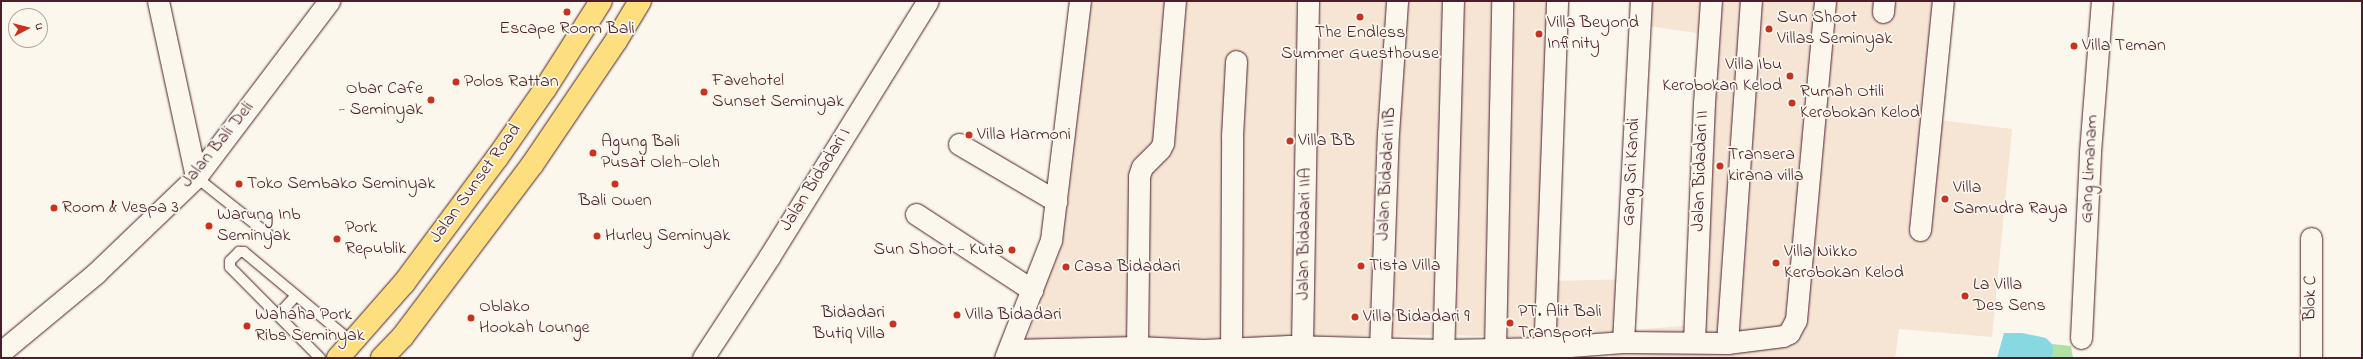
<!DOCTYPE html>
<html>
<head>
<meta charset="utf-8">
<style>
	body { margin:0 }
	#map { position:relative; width:2363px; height:359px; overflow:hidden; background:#fbf7ec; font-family:"Indie Flower",sans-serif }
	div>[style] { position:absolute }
	.built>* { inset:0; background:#f6e4d5 }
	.green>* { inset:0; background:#aee1a3 }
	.water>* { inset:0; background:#88d8e2 }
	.roads { filter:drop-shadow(0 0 1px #4a1f2b) drop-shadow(0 0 1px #4a1f2b) }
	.lane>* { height:10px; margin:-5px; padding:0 5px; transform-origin:5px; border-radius:5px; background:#fbf7ec }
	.street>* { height:21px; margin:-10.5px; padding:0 10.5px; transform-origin:10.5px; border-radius:10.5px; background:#fbf7ec }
	.highway>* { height:22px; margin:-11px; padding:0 11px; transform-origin:11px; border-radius:11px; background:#fedf80 }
	.dots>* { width:11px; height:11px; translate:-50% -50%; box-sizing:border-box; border:2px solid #fbf7ec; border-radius:50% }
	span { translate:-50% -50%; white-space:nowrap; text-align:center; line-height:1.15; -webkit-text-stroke:3.5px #fbf7ec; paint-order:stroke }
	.poi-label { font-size:18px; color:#4a1f2b }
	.left { translate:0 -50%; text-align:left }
	.right { translate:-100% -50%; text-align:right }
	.street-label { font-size:18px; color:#4a1f2b }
	.frame { position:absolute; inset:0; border:2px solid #4a1f2b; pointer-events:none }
	.north { position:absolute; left:8px; top:8px; width:40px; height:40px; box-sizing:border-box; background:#fbf7ec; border:1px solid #b4a19f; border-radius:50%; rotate:83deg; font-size:11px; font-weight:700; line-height:16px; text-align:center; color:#4a1f2b }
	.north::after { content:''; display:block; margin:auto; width:14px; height:18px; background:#c8321e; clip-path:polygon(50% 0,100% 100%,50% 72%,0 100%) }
</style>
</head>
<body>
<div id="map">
	<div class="built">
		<div style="clip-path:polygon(1086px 1px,1559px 1px,1553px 281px,1633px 279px,1630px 330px,1697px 325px,1709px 35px,1636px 24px,1638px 1px,1948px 1px,1939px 120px,2012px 129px,1992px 337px,1899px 329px,1895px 358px,1611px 358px,1610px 332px,1543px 338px,1452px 335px,1237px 337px,1025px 346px,1050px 271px,1068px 199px)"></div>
	</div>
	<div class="green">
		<div style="clip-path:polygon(2052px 344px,2071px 346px,2073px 358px,2052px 358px,2054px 350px)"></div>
	</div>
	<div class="water">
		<div style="clip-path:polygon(2004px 333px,2022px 333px,2046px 338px,2052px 344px,2054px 350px,2052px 358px,1997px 358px)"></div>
	</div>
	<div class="roads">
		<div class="lane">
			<div style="left:196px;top:177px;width:93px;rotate:38.5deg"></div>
			<div style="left:278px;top:315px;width:26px;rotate:-47deg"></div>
			<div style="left:320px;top:358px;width:128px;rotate:-134.7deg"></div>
			<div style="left:230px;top:267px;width:6px;rotate:-90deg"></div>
			<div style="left:230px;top:261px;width:13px;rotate:-45deg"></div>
			<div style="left:239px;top:252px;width:5px"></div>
			<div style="left:244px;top:252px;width:141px;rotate:39.8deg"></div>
		</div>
		<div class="street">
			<div style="left:158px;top:1px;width:180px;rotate:77.8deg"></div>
			<div style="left:1883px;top:12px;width:11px;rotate:-85deg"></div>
			<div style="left:959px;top:144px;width:113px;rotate:30.4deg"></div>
			<div style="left:916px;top:214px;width:139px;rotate:33.2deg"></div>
			<div style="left:1920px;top:230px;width:230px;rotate:-84.3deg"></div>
			<div style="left:2081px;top:338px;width:186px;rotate:-87.2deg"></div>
			<div style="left:2090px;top:152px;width:151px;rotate:-85.5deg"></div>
			<div style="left:1694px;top:341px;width:238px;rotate:-87.6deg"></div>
			<div style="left:1704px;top:103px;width:102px;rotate:-86.1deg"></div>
			<div style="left:1623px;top:342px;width:341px;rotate:-87deg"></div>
			<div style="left:1727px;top:343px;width:343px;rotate:-86deg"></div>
			<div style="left:1302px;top:346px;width:345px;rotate:-89deg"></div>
			<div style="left:1137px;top:347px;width:171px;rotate:-89.3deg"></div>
			<div style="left:1139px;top:176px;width:9px;rotate:-72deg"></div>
			<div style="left:1142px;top:167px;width:25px;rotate:-45deg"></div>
			<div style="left:1160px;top:149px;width:7px;rotate:-63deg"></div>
			<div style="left:1163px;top:143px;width:143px;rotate:-85.2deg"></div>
			<div style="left:1380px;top:348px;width:214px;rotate:-87.9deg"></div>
			<div style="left:1388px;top:134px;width:133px;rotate:-86.1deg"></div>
			<div style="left:1495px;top:349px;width:348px;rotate:-88.8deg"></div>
			<div style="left:1009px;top:350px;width:128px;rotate:-1.3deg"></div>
			<div style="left:1137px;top:347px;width:66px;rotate:2.6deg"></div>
			<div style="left:1203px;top:350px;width:86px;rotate:-2.7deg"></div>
			<div style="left:1289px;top:346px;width:153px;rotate:1.5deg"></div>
			<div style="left:1442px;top:350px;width:102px;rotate:-1.1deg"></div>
			<div style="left:1544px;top:348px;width:79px;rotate:-4.3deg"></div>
			<div style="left:1623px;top:342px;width:104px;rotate:0.6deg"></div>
			<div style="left:1727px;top:343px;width:56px;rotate:-7.1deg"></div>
			<div style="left:1783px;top:336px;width:7px;rotate:-27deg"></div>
			<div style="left:1789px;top:333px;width:15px;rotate:-62deg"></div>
			<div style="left:1796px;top:320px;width:320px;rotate:-84.8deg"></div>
			<div style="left:1px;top:352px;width:124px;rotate:-39.7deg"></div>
			<div style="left:96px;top:273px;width:139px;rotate:-43.8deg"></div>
			<div style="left:196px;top:177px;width:221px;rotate:-52.9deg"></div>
			<div style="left:703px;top:358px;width:121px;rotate:-56.8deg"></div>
			<div style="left:769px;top:257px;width:301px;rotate:-58.2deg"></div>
			<div style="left:1005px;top:358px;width:127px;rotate:-68.7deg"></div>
			<div style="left:1051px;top:240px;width:241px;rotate:-83.1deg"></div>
			<div style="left:1231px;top:358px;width:222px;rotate:-89.7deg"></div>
			<div style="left:1232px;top:136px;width:75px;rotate:-86.9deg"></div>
			<div style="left:1443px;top:358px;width:357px;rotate:-88.4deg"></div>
			<div style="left:1544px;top:358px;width:357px;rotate:-87.9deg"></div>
			<div style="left:2311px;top:358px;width:120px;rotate:-90deg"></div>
		</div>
		<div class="highway">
			<div style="left:338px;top:358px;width:100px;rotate:-48.7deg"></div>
			<div style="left:404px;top:283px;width:156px;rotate:-53.4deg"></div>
			<div style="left:497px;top:158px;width:84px;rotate:-55.2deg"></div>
			<div style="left:545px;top:89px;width:104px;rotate:-57.5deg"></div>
			<div style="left:382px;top:358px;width:30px;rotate:-46deg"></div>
			<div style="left:403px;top:336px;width:214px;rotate:-53deg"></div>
			<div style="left:532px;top:165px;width:150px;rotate:-55.9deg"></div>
			<div style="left:616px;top:41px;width:47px;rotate:-59deg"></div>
		</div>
	</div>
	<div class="dots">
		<div style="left:567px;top:12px;background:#c8321e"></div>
		<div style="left:1360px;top:17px;background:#c8321e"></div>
		<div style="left:1769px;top:29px;background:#c8321e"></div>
		<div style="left:1539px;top:34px;background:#c8321e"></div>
		<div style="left:2074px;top:46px;background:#c8321e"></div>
		<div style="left:1790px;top:76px;background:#c8321e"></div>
		<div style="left:456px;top:82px;background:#c8321e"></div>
		<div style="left:704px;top:92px;background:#c8321e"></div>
		<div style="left:431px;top:100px;background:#c8321e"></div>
		<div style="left:1792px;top:103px;background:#c8321e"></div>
		<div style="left:969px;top:135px;background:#c8321e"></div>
		<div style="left:1290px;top:141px;background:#c8321e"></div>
		<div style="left:593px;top:153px;background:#c8321e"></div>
		<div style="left:1720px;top:166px;background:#c8321e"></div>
		<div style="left:239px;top:184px;background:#c8321e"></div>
		<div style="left:615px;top:184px;background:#c8321e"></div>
		<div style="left:1945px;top:199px;background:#c8321e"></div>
		<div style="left:54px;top:208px;background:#c8321e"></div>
		<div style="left:209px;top:226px;background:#c8321e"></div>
		<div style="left:597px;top:236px;background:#c8321e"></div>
		<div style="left:337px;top:239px;background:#c8321e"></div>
		<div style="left:1012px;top:250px;background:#c8321e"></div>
		<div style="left:1776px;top:263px;background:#c8321e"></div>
		<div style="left:1361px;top:266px;background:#c8321e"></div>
		<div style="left:1066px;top:267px;background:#c8321e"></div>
		<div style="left:1965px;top:296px;background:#c8321e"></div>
		<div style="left:957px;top:315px;background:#c8321e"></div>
		<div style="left:1355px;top:317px;background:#c8321e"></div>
		<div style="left:471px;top:318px;background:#c8321e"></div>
		<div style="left:1510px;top:323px;background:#c8321e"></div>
		<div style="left:893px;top:324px;background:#c8321e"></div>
		<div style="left:247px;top:326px;background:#c8321e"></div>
	</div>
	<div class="poi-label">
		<span class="left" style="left:1777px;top:29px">Sun Shoot<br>Villas Seminyak</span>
		<span class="left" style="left:1547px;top:34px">Villa Beyond<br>Infinity</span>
		<span style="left:567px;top:29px">Escape Room Bali</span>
		<span style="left:1360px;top:44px">The Endless<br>Summer Guesthouse</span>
		<span class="left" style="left:2082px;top:46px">Villa Teman</span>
		<span class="right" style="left:1782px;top:76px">Villa Ibu<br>Kerobokan Kelod</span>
		<span class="left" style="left:464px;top:82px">Polos Rattan</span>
		<span class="left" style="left:712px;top:92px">Favehotel<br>Sunset Seminyak</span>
		<span class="right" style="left:423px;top:100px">Obar Cafe<br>- Seminyak</span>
		<span class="left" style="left:1800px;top:103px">Rumah Otili<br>Kerobokan Kelod</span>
		<span class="left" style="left:977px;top:135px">Villa Harmoni</span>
		<span class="left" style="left:1298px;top:141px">Villa BB</span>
		<span class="left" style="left:601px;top:153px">Agung Bali<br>Pusat Oleh-Oleh</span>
		<span class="left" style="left:1728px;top:166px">Transera<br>kirana villa</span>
		<span class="left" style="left:247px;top:184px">Toko Sembako Seminyak</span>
		<span class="left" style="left:1953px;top:199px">Villa<br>Samudra Raya</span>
		<span style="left:615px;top:201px">Bali Owen</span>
		<span class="left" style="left:62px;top:208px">Room &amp; Vespa 3</span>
		<span class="left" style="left:217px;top:226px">Warung Inb<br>Seminyak</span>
		<span class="left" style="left:345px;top:239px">Pork<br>Republik</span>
		<span class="left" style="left:605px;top:236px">Hurley Seminyak</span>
		<span class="right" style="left:1004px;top:250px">Sun Shoot - Kuta</span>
		<span class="left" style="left:1784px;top:263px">Villa Nikko<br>Kerobokan Kelod</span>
		<span class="left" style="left:1369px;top:266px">Tista Villa</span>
		<span class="left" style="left:1074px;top:267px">Casa Bidadari</span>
		<span class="left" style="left:1973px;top:296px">La Villa<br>Des Sens</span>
		<span class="left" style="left:479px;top:318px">Oblako<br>Hookah Lounge</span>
		<span class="left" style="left:1518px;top:323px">PT. Alit Bali<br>Transport</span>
		<span class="right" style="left:885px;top:324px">Bidadari<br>Butiq Villa</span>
		<span class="left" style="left:965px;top:315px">Villa Bidadari</span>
		<span class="left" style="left:255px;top:326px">Wahaha Pork<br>Ribs Seminyak</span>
		<span class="left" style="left:1363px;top:317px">Villa Bidadari 9</span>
	</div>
	<div class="street-label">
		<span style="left:218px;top:145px;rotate:-51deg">Jalan Bali Deli</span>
		<span style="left:2090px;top:169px;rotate:-87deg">Gang Limanam</span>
		<span style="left:1701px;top:171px;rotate:-88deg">Jalan Bidadari II</span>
		<span style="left:1632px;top:172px;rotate:-87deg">Gang Sri Kandi</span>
		<span style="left:1387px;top:174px;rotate:-87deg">Jalan Bidadari IIB</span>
		<span style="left:816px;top:180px;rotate:-58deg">Jalan Bidadari I</span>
		<span style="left:476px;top:184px;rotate:-54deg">Jalan Sunset Road</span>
		<span style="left:1305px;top:234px;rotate:-89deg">Jalan Bidadari IIA</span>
		<span style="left:2311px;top:298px;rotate:-89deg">Blok C</span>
	</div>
	<div class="frame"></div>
	<div class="north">U</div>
</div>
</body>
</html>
